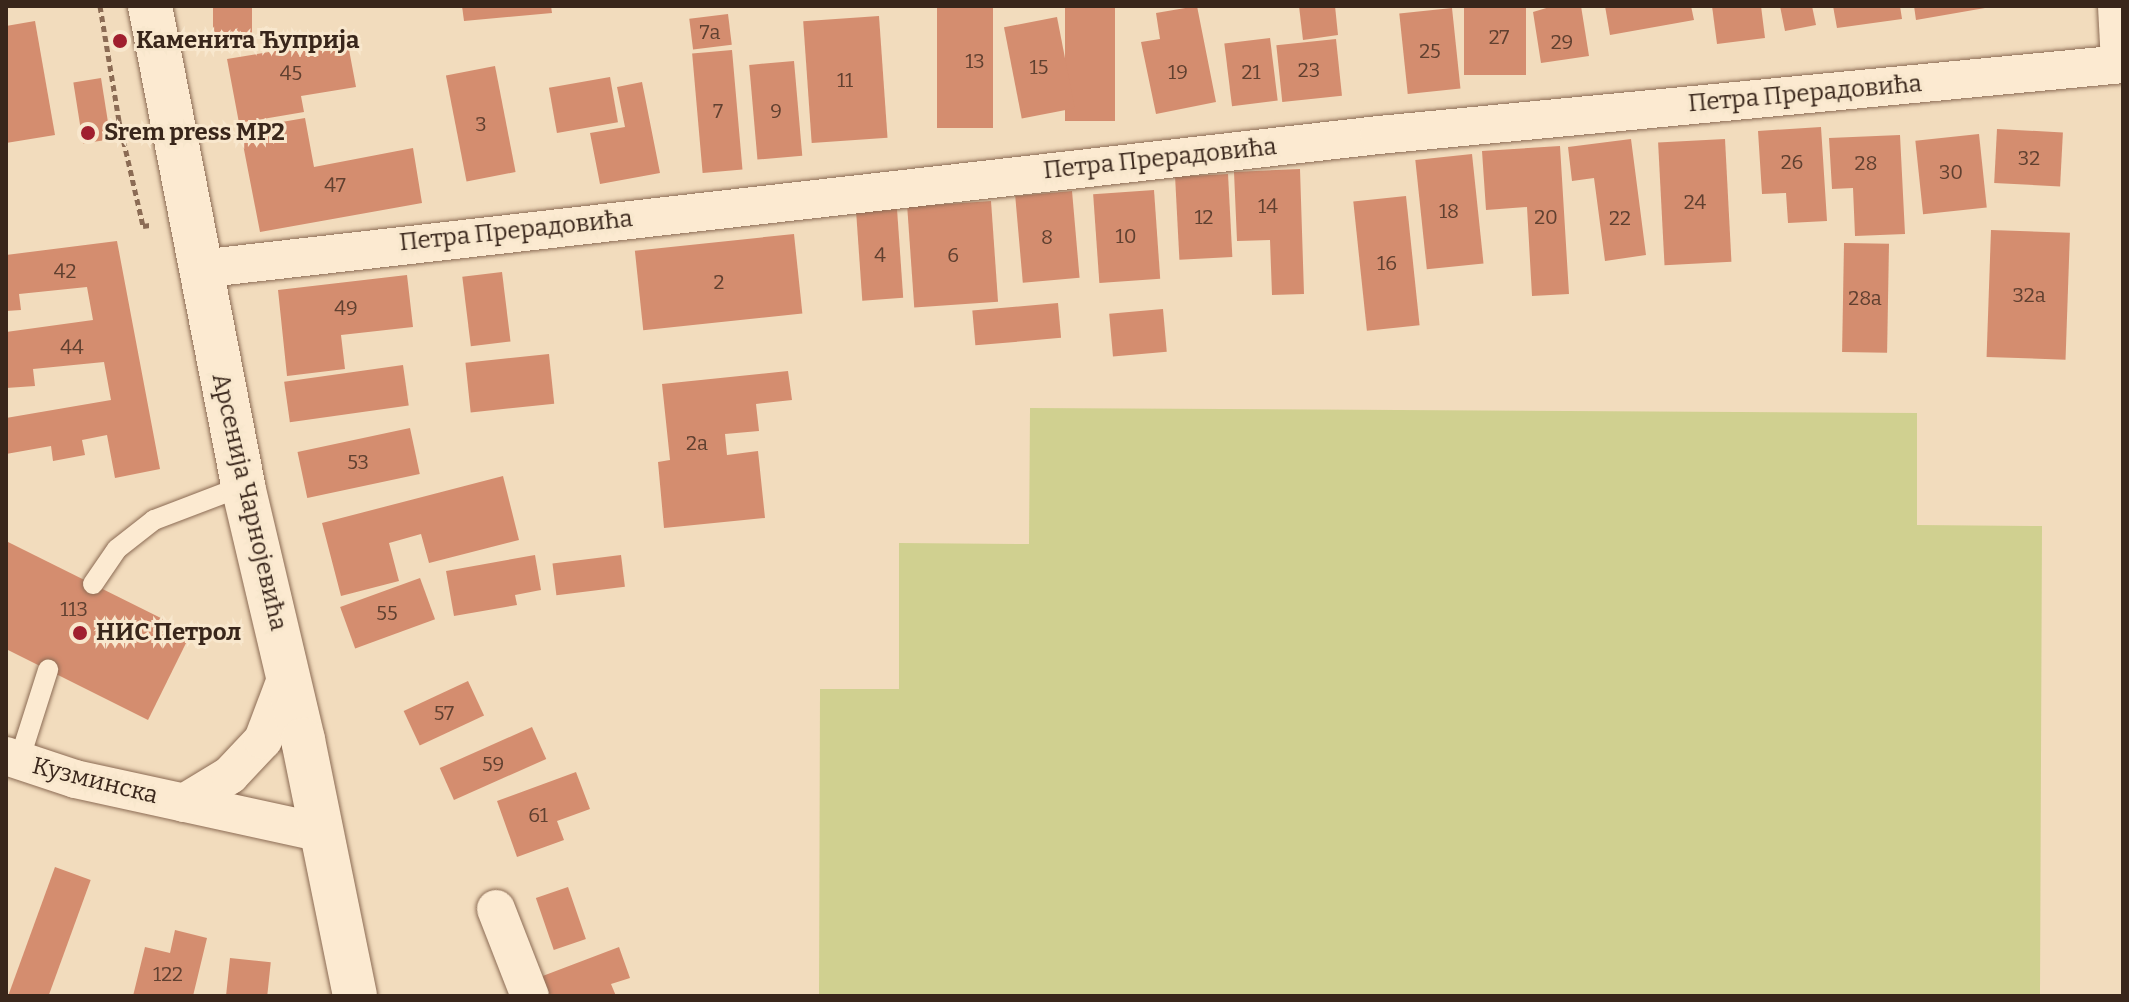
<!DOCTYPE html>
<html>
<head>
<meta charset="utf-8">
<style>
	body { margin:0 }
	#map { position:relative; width:2129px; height:1002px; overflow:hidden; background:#f2dcbd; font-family:Bitter,serif }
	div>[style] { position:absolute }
	.green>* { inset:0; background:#d0d090 }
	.building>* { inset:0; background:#d48d6f; transform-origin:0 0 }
	.path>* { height:5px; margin-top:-2.5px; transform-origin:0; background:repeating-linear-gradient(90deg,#8b6b54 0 6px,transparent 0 10px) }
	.roads { filter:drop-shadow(0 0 2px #8b6b54) drop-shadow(0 0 2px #8b6b54) }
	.lane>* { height:20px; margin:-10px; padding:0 10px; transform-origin:10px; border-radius:10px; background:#fcead1 }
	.street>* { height:38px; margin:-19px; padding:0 19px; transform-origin:19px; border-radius:19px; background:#fcead1 }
	.secondary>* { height:44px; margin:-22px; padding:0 22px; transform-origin:22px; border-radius:22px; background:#fcead1 }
	.dots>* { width:22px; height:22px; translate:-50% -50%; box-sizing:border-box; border:4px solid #f8e7cd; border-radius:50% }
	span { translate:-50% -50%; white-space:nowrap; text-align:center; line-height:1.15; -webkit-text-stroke:6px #f8e7cd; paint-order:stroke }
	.number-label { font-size:20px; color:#604030 }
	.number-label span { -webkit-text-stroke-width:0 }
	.poi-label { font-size:24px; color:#39261b; font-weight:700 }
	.left { translate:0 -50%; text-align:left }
	.street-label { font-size:24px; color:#39261b }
	.frame { position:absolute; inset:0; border:8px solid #39261b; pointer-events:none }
</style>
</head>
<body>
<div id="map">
	<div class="green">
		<div style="clip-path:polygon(1030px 408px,1917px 413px,1917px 525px,2042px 526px,2040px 996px,819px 996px,820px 689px,899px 689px,899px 543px,1029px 544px)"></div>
	</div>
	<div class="building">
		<div style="left:213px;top:6px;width:39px;height:42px"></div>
		<div style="clip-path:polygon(462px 6px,551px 6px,552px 13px,464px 21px)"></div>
		<div style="left:937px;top:6px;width:56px;height:122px"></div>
		<div style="left:1065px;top:6px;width:50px;height:115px"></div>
		<div style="clip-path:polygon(1197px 6px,1216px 102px,1156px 114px,1141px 42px,1160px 39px,1156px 13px)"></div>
		<div style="clip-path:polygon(1299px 6px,1335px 6px,1338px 35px,1303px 40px)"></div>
		<div style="left:1464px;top:6px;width:62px;height:69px"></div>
		<div style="clip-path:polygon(1553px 6px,1581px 6px,1589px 56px,1541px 63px,1533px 12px)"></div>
		<div style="clip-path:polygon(1605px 6px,1691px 6px,1694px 20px,1610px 35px)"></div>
		<div style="clip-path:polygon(1712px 6px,1761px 6px,1765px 38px,1717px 44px)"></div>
		<div style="clip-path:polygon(1780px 6px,1812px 6px,1816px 25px,1785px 31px)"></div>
		<div style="clip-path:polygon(1833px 6px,1900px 6px,1902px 19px,1837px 28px)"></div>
		<div style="clip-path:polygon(1914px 6px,1985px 6px,1985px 8px,1916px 20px)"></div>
		<div style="left:1452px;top:8px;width:81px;height:53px;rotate:84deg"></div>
		<div style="left:728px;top:14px;width:31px;height:39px;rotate:83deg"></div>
		<div style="left:879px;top:16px;width:122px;height:76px;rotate:86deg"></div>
		<div style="left:1057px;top:17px;width:93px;height:54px;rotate:79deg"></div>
		<div style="clip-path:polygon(35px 21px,55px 135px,6px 143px,6px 26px)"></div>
		<div style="left:1270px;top:38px;width:63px;height:46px;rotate:83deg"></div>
		<div style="clip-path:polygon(347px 39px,356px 87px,301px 96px,304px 112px,239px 123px,227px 59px)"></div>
		<div style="left:1336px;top:39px;width:57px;height:60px;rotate:84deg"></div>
		<div style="left:732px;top:50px;width:120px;height:40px;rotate:85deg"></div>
		<div style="left:794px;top:61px;width:95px;height:45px;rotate:85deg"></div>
		<div style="left:495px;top:66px;width:108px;height:50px;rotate:79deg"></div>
		<div style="left:610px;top:77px;width:46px;height:62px;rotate:80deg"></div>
		<div style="left:101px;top:78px;width:62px;height:28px;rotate:81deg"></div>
		<div style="clip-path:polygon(642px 82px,660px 173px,600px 184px,590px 133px,625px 127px,617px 87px)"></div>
		<div style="clip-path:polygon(305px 118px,314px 167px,413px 148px,422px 203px,260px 232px,240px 129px)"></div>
		<div style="clip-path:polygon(1821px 127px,1827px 221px,1788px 223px,1786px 193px,1762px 194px,1758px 131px)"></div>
		<div style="left:1997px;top:129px;width:66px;height:54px;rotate:3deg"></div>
		<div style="left:1979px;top:134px;width:74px;height:64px;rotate:84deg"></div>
		<div style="clip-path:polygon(1900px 135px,1905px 234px,1855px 236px,1853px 188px,1832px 189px,1829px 138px)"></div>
		<div style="clip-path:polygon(1631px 139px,1646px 255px,1605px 261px,1594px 178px,1572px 181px,1568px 147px)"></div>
		<div style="left:1725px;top:139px;width:123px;height:67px;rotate:87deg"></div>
		<div style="clip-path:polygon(1560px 146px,1569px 294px,1532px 296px,1527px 207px,1486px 210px,1482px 151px)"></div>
		<div style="left:1472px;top:154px;width:110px;height:57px;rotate:84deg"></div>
		<div style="clip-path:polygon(1300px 169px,1304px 294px,1272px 295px,1270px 240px,1237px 241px,1234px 172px)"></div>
		<div style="left:1228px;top:174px;width:83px;height:53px;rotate:87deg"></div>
		<div style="left:1154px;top:190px;width:89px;height:61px;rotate:86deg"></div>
		<div style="left:1072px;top:191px;width:87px;height:57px;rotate:85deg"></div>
		<div style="left:1406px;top:196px;width:130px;height:53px;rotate:84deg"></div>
		<div style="left:991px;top:201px;width:101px;height:84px;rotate:86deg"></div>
		<div style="left:897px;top:209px;width:89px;height:41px;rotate:86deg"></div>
		<div style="left:1991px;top:230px;width:79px;height:127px;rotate:2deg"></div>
		<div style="left:794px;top:234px;width:80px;height:160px;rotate:84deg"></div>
		<div style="clip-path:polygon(117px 241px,160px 469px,115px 478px,107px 435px,82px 440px,85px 455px,53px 461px,51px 446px,6px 454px,6px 418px,111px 400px,104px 362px,33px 369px,35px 386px,6px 388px,6px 332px,93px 320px,87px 287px,19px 294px,21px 310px,6px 311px,6px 255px)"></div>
		<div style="left:1844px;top:243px;width:45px;height:109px;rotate:1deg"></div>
		<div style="left:502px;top:272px;width:70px;height:40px;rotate:83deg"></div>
		<div style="clip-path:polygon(407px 275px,413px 327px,341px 335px,345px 369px,287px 376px,278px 290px)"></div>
		<div style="left:1058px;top:303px;width:35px;height:86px;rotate:85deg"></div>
		<div style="left:1163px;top:309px;width:43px;height:54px;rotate:85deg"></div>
		<div style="left:549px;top:354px;width:50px;height:84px;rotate:84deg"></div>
		<div style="left:403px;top:365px;width:41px;height:120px;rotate:82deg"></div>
		<div style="clip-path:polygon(788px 371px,792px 400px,756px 404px,759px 431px,725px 434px,727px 455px,758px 451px,765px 518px,664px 528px,658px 462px,670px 460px,662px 384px)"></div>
		<div style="left:410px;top:428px;width:47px;height:115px;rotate:78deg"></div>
		<div style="clip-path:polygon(503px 476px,519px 540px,429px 563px,421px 534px,389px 543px,399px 581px,341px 596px,322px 523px)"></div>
		<div style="clip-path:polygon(6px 541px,191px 633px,148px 720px,6px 649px)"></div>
		<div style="clip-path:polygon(535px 555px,541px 590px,515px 595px,517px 605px,454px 616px,446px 571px)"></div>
		<div style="left:621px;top:555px;width:32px;height:69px;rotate:83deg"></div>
		<div style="left:420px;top:578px;width:44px;height:85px;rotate:70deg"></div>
		<div style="left:468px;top:681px;width:38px;height:71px;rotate:65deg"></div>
		<div style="left:532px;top:727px;width:35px;height:101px;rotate:66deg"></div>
		<div style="clip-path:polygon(576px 772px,590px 809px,557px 821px,564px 840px,517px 857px,497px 801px)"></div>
		<div style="left:55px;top:867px;width:38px;height:138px;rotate:20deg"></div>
		<div style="left:568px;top:887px;width:55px;height:34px;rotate:71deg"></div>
		<div style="clip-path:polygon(175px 930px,207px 938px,193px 996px,133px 996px,145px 947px,170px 953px)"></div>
		<div style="clip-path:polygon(619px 947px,630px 978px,611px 984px,616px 996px,547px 996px,540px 977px)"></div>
		<div style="left:230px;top:958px;width:41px;height:38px;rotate:6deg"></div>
	</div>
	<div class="path">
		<div style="left:100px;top:6px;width:117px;rotate:80.6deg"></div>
		<div style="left:119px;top:121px;width:108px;rotate:77.1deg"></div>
		<div style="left:143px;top:226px;width:7px;rotate:-8deg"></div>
	</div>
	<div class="roads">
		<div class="lane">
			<div style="left:93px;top:584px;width:42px;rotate:-55.6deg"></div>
			<div style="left:117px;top:549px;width:47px;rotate:-38.1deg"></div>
			<div style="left:154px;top:520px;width:95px;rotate:-20.9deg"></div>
			<div style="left:19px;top:761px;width:96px;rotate:-72.3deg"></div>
		</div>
		<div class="street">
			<div style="left:2117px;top:6px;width:57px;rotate:87deg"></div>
			<div style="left:199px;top:269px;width:1188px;rotate:-6.48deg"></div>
			<div style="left:1379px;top:135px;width:747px;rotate:-5.45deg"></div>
			<div style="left:6px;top:756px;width:73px;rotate:18.4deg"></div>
			<div style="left:75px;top:779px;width:253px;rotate:12.3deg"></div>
			<div style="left:184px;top:803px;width:54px;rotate:-31.3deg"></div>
			<div style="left:230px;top:775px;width:48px;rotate:-46.7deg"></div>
			<div style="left:263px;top:740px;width:71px;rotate:-69.3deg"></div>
			<div style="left:496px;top:909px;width:93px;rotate:68.7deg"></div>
		</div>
		<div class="secondary">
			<div style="left:150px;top:6px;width:489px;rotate:79deg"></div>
			<div style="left:243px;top:486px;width:261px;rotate:76.7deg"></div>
			<div style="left:303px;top:740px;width:261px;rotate:78.5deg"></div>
		</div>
	</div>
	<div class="dots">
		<div style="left:120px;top:41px;background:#a01f2f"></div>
		<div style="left:88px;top:133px;background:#a01f2f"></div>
		<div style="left:80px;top:633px;background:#a01f2f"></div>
	</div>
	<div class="number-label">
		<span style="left:710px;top:32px">7a</span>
		<span style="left:1499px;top:37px">27</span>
		<span style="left:1562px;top:42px">29</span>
		<span style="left:1430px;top:51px">25</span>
		<span style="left:975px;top:61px">13</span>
		<span style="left:1039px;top:67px">15</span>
		<span style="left:1309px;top:70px">23</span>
		<span style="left:1178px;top:72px">19</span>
		<span style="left:1251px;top:72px">21</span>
		<span style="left:291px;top:73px">45</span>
		<span style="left:845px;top:80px">11</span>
		<span style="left:718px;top:111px">7</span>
		<span style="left:776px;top:111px">9</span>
		<span style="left:481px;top:124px">3</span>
		<span style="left:2029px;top:158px">32</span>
		<span style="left:1792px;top:162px">26</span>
		<span style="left:1866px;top:163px">28</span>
		<span style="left:1951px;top:172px">30</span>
		<span style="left:335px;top:185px">47</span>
		<span style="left:1695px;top:202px">24</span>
		<span style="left:1268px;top:206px">14</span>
		<span style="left:1449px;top:211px">18</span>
		<span style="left:1204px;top:217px">12</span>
		<span style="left:1546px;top:217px">20</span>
		<span style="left:1620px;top:218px">22</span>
		<span style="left:1126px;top:236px">10</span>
		<span style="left:1047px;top:237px">8</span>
		<span style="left:880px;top:255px">4</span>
		<span style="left:953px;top:255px">6</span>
		<span style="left:1387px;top:263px">16</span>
		<span style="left:65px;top:271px">42</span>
		<span style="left:719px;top:282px">2</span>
		<span style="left:2029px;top:295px">32a</span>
		<span style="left:1865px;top:298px">28a</span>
		<span style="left:346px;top:308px">49</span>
		<span style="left:72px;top:347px">44</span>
		<span style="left:697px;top:443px">2a</span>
		<span style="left:358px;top:462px">53</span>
		<span style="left:74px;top:609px">113</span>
		<span style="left:387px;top:613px">55</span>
		<span style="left:444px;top:713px">57</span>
		<span style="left:493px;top:764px">59</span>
		<span style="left:538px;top:815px">61</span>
		<span style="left:168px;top:974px">122</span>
	</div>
	<div class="poi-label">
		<span class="left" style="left:136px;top:41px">Каменита Ћуприја</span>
		<span class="left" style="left:104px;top:133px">Srem press MP2</span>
		<span class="left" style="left:96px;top:633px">НИС Петрол</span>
	</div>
	<div class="street-label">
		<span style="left:1805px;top:94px;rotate:-5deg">Петра Прерадовића</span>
		<span style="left:1160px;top:159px;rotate:-6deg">Петра Прерадовића</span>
		<span style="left:516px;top:231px;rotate:-6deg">Петра Прерадовића</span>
		<span style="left:249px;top:502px;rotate:77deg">Арсенија Чарнојевића</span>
		<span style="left:95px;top:781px;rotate:14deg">Кузминска</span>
	</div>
	<div class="frame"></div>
</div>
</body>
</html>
